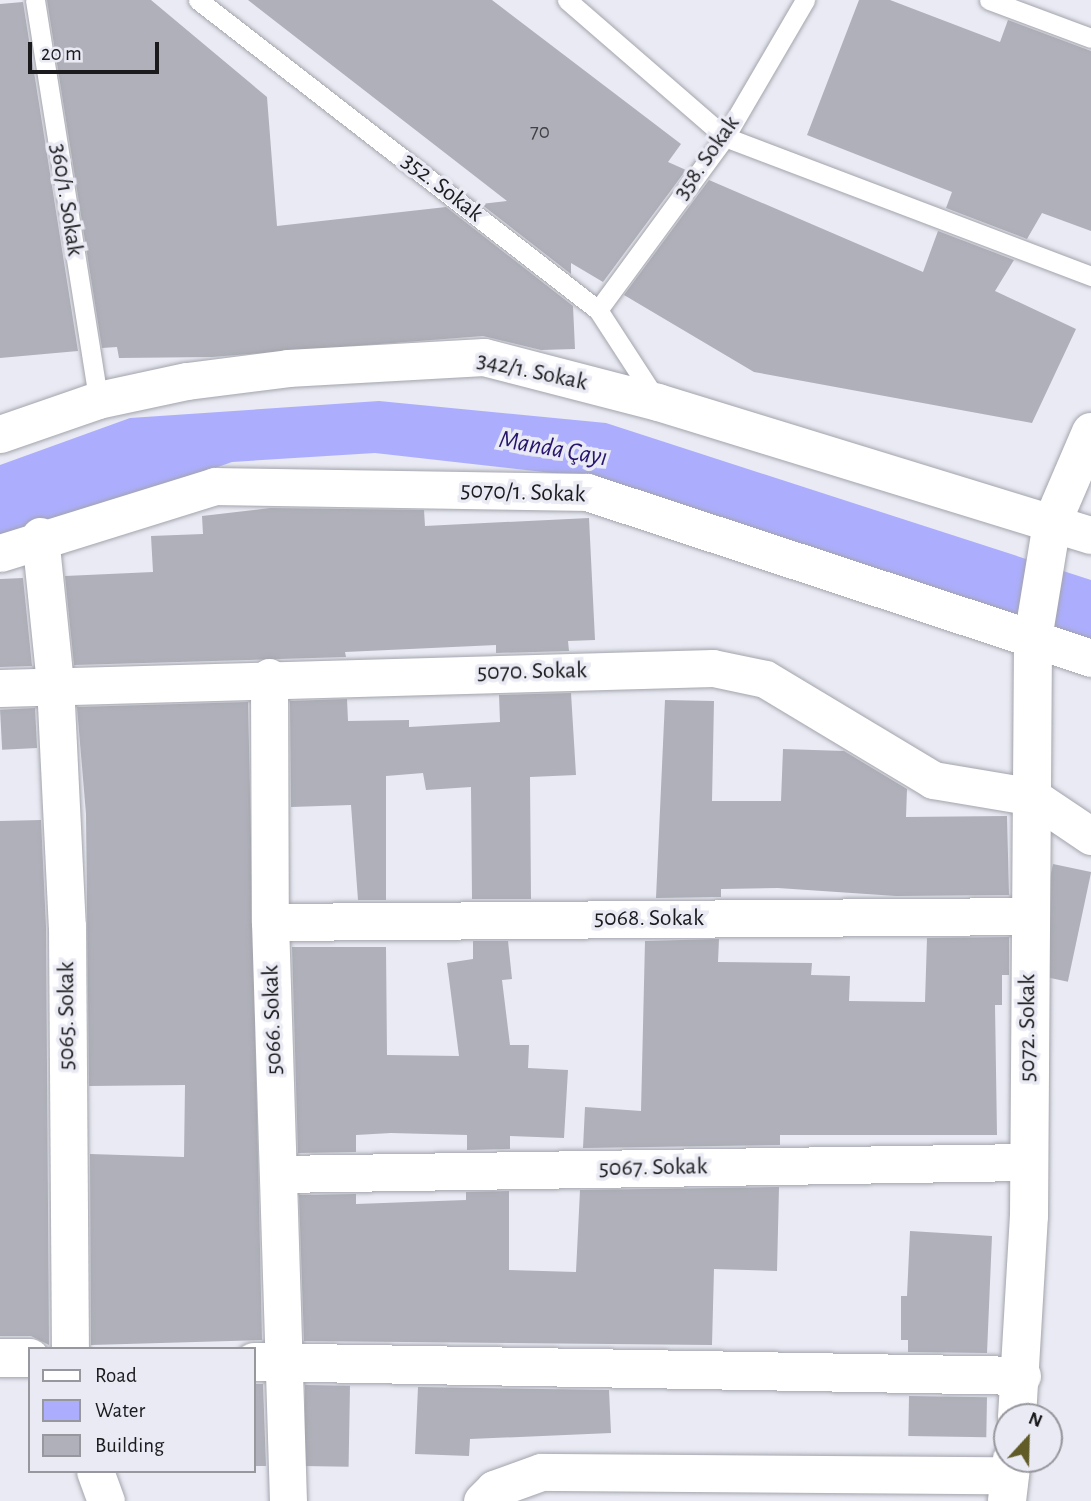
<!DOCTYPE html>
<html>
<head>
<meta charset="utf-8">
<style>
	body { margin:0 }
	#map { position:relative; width:1091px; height:1501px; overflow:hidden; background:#e9eaf3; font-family:"Alegreya Sans",sans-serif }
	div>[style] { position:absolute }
	.water>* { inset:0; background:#acaefd }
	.building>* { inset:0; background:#afb0b9; transform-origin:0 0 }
	.roads { filter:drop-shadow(0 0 2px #a3a4ac) drop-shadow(0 0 2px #a3a4ac) }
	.lane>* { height:19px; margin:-9.5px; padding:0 9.5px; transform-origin:9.5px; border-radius:9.5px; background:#fff }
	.street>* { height:37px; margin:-18.5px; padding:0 18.5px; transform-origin:18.5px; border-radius:18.5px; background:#fff }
	.secondary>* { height:38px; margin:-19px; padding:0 19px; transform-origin:19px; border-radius:19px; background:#fff }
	span { translate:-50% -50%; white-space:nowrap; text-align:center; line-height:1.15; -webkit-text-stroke:7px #e9eaf3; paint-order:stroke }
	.number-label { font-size:21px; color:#404045 }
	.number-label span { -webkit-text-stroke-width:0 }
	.street-label { font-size:24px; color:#1b1b1e }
	.water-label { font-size:26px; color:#27156e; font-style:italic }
	.legend { position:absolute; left:28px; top:1347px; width:228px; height:126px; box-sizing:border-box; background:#e9eaf3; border:2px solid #97979e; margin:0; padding:9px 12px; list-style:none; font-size:21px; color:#1b1b1e }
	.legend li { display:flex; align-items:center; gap:14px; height:35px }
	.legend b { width:35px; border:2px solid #97979e }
	.north { position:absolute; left:993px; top:1403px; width:70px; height:70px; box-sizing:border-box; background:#e9eaf3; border:2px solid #97979e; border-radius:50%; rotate:22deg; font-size:19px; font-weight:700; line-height:28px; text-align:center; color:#1b1b1e }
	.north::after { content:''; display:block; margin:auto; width:24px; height:32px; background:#615b27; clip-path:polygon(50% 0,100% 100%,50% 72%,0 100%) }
	.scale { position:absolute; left:28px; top:42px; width:131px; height:32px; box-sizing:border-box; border:4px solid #1b1b1e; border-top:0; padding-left:9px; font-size:21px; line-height:24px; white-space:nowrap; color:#1b1b1e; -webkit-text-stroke:5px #e9eaf3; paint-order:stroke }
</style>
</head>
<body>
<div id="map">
	<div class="water">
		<div style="clip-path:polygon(379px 401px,606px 423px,1091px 580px,1091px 642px,579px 476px,375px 453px,232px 462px,0 544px,0 465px,130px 418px)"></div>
	</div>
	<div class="building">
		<div style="clip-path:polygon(47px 0,151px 0,267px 97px,277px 226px,446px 207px,573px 306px,575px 349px,541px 350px,483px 336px,212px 357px,119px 358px,117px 347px,102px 348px)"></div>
		<div style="clip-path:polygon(248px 0,492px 0,681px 144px,668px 162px,686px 170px,603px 282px,571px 263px,571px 274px,481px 204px,507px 201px)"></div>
		<div style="clip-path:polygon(859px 0,890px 0,1000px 42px,1008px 20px,1091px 51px,1091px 231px,1042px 213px,1027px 239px,946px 208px,952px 192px,807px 135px)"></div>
		<div style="clip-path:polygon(23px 2px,78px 351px,0 358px,0 4px)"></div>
		<div style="clip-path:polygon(709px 180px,923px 272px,938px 231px,1014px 260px,995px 291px,1076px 329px,1032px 423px,754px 372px,624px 295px)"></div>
		<div style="clip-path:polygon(270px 508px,424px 510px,425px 526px,589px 518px,595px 640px,568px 641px,569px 651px,496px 653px,496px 645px,345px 652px,346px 657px,74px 665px,65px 576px,153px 572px,151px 536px,203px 534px,202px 516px)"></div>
		<div style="clip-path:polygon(23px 578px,32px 666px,0 667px,0 579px)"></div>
		<div style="clip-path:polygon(571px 693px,576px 775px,530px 777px,531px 899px,472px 899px,471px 787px,426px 790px,423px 773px,386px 776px,386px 900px,358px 900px,351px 805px,291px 807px,290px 701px,347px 699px,348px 721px,409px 720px,409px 727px,500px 722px,499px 695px)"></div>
		<div style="clip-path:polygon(665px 700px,714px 701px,712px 801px,781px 801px,783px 749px,844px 751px,907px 789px,906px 817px,1007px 816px,1009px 895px,896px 896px,778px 888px,721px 889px,721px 897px,656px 898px)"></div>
		<div style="clip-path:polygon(248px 702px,262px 1340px,91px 1345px,90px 1154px,184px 1157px,185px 1085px,89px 1086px,86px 814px,77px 707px)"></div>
		<div style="left:35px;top:708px;width:40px;height:35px;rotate:87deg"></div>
		<div style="clip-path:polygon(41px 820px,46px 927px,49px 1345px,31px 1336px,0 1336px,0 821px)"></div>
		<div style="left:1053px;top:864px;width:39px;height:112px;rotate:12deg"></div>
		<div style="clip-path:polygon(1009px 937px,1009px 975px,1002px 975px,1002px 1005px,995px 1005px,997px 1135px,780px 1135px,780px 1145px,583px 1148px,585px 1107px,641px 1111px,645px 941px,719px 939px,718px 962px,812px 963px,811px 975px,850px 976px,849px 1001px,925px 1002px,927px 938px)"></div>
		<div style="clip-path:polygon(473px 941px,508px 941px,512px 979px,502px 980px,510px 1045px,529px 1045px,528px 1068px,568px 1070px,564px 1138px,510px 1136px,510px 1149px,467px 1150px,467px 1135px,391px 1133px,356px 1135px,356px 1152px,298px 1153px,292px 947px,386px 947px,387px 1055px,459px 1056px,447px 963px,473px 959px)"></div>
		<div style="clip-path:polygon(779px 1187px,777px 1271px,714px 1269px,712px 1345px,304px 1341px,299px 1195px,356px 1194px,356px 1204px,466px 1200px,466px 1192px,509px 1191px,509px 1270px,576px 1272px,580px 1190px)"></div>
		<div style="clip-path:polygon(910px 1231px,992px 1236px,987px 1353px,908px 1352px,908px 1340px,901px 1340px,901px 1296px,907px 1296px)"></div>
		<div style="clip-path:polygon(254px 1384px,263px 1384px,266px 1466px,254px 1466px)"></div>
		<div style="left:305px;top:1385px;width:45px;height:81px;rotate:1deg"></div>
		<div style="clip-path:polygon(418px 1387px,609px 1390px,611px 1433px,470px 1439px,469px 1456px,415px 1454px)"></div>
		<div style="left:909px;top:1396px;width:78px;height:40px;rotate:1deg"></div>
	</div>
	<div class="roads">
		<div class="lane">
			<div style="left:35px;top:0;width:405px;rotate:81deg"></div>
			<div style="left:198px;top:0;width:506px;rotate:37.78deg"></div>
			<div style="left:598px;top:310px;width:108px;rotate:57deg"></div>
			<div style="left:567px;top:0;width:209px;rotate:40.9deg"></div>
			<div style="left:725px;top:137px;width:392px;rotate:20.8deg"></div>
			<div style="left:989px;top:0;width:109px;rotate:20.4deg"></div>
			<div style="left:598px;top:310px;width:215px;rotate:-53.7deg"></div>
			<div style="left:725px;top:137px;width:159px;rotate:-59.7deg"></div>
		</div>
		<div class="street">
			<div style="left:0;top:434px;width:104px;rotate:-19.1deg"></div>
			<div style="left:98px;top:400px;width:91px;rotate:-12.1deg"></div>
			<div style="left:187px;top:381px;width:102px;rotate:-7.3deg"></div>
			<div style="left:288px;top:368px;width:196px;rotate:-3.2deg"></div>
			<div style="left:484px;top:357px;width:180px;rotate:14.5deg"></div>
			<div style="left:658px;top:402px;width:453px;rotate:17.1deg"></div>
			<div style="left:40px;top:536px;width:149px;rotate:84.2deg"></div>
			<div style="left:55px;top:684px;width:242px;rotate:87.2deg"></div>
			<div style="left:67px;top:926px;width:423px;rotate:89.6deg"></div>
			<div style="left:0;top:553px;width:225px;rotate:-17.3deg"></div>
			<div style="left:215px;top:486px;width:372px;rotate:0.9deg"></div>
			<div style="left:587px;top:492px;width:531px;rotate:18.23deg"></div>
			<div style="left:269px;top:677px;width:245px;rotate:89.8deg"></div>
			<div style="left:270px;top:922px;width:579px;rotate:88.22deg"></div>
			<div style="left:0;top:688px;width:713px;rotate:-1.61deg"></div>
			<div style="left:713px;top:668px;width:53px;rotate:11.9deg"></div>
			<div style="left:765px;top:679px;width:196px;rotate:31deg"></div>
			<div style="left:933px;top:780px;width:101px;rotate:9.6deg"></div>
			<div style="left:1033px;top:797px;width:70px;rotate:33.9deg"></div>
			<div style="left:270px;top:922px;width:759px;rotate:-0.45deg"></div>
			<div style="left:279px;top:1174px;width:748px;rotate:-0.92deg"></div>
			<div style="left:95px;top:1471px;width:32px;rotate:70deg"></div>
			<div style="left:482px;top:1501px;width:17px;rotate:-45deg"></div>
			<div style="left:494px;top:1489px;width:50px;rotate:-19.9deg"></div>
			<div style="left:541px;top:1472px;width:468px;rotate:0.4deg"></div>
		</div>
		<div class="secondary">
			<div style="left:0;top:1358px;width:30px"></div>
			<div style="left:254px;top:1362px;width:768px;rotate:1.04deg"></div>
			<div style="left:1017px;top:1417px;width:201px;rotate:-86.6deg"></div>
			<div style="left:1029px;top:1216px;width:577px;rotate:-89.6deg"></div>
			<div style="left:1033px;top:639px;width:118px;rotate:-80.7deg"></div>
			<div style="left:1052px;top:523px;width:99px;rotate:-66.8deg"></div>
			<div style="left:1007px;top:1501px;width:42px;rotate:-83.2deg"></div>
		</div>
	</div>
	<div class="number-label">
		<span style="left:540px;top:132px">70</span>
	</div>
	<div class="street-label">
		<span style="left:707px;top:158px;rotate:-55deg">358. Sokak</span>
		<span style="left:442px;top:188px;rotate:38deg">352. Sokak</span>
		<span style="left:66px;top:200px;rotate:81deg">360/1. Sokak</span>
		<span style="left:532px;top:372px;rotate:12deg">342/1. Sokak</span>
		<span style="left:523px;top:493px;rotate:2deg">5070/1. Sokak</span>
		<span style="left:532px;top:672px;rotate:-1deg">5070. Sokak</span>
		<span style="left:649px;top:919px">5068. Sokak</span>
		<span style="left:67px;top:1016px;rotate:-90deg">5065. Sokak</span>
		<span style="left:273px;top:1020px;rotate:-92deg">5066. Sokak</span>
		<span style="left:1028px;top:1028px;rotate:-90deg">5072. Sokak</span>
		<span style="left:653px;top:1168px;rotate:-1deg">5067. Sokak</span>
	</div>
	<div class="water-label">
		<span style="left:553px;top:449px;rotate:10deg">Manda Çayı</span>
	</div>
	<ul class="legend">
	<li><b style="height:9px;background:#fff"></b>Road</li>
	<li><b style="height:19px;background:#acaefd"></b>Water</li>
	<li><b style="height:19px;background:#afb0b9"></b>Building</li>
	</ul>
	<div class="north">N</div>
	<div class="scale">20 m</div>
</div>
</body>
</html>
